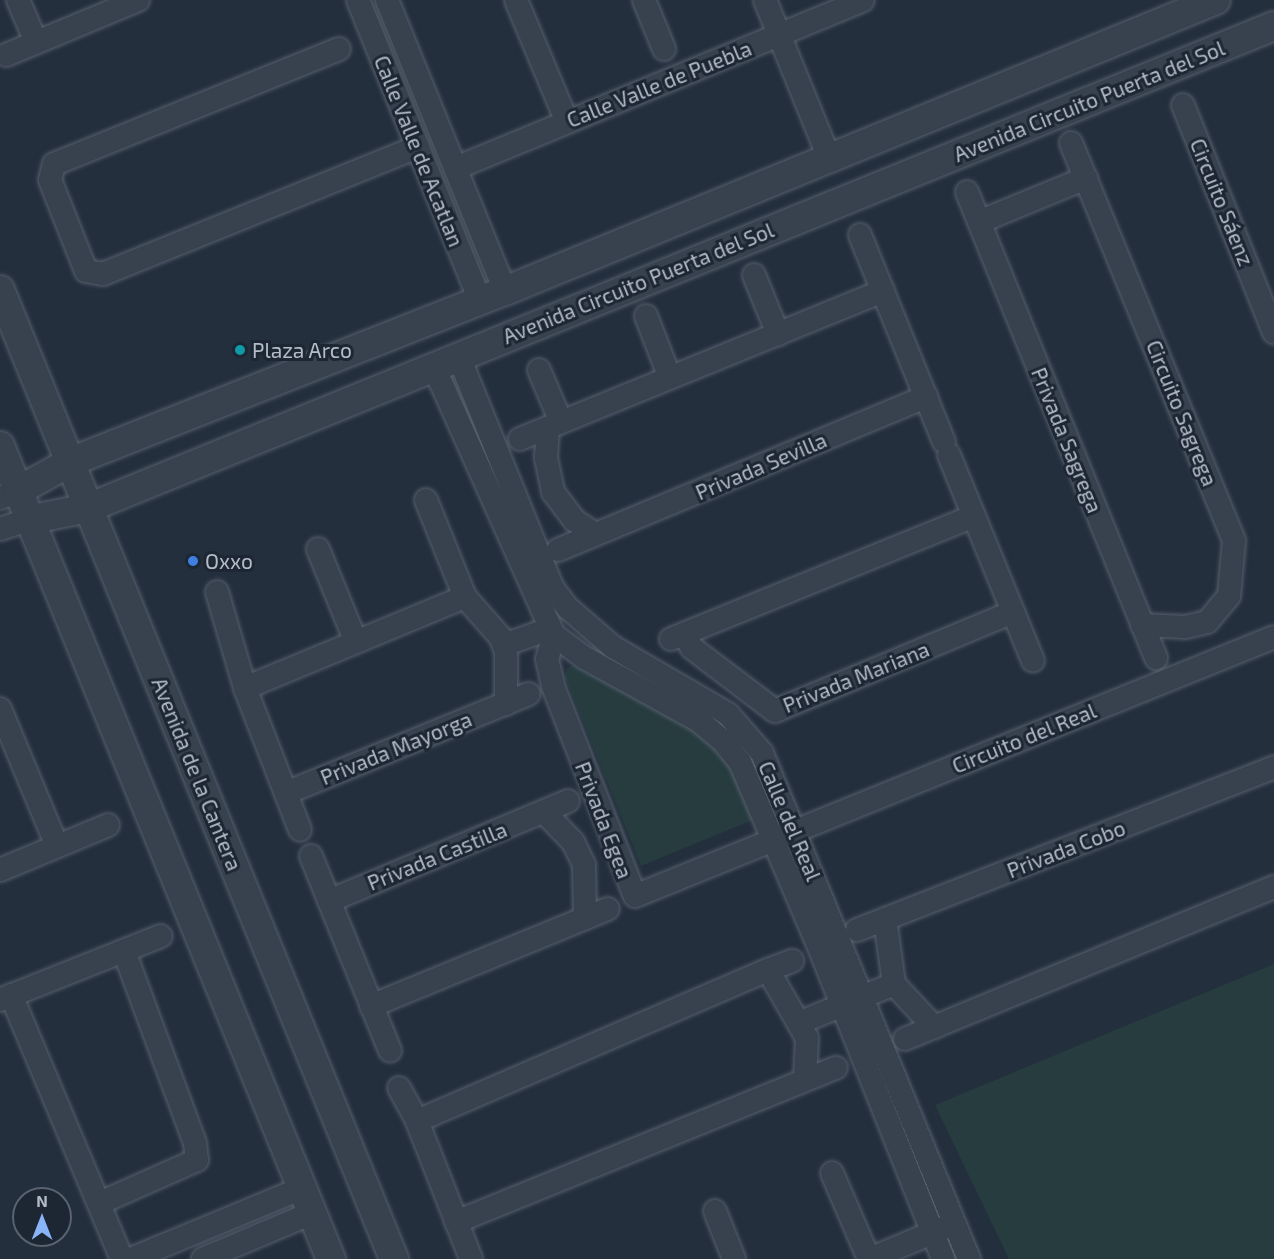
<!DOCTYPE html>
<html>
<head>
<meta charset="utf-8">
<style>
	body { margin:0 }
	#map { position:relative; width:1274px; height:1259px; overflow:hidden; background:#242f3e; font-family:"Exo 2",sans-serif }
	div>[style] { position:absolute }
	.green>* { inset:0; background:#263c3f }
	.roads { filter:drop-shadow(0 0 2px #565f6c) drop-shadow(0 0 2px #565f6c) }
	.minor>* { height:22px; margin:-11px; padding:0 11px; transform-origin:11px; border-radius:11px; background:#38414e }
	.tertiary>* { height:28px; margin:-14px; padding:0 14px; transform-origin:14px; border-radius:14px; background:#38414e }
	.dots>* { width:16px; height:16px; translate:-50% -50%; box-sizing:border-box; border:3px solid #1d2633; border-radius:50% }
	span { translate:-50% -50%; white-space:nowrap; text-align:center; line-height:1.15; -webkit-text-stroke:6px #1d2633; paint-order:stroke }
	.street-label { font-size:21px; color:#b4bcc9 }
	.poi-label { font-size:21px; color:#b4bcc9 }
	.left { translate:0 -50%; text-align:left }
	.north { position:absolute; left:12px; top:1187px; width:60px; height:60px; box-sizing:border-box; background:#1d2633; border:2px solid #59626f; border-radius:50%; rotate:0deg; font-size:16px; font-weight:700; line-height:24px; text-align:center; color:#b4bcc9 }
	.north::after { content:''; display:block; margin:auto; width:21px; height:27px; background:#8ab4f8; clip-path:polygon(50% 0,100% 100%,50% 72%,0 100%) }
</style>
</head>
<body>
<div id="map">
	<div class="green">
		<div style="clip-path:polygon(573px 665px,691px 727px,720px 751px,730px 764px,755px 819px,641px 866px,565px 677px,567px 668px)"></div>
		<div style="clip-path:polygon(1274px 964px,1274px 1259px,1009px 1259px,935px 1105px)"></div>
	</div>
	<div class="roads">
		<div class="minor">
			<div style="left:18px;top:0;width:46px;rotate:66.8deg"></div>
			<div style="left:358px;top:0;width:325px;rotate:67.9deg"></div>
			<div style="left:387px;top:0;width:314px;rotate:67.9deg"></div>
			<div style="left:516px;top:0;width:132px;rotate:67.3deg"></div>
			<div style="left:644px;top:0;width:53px;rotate:67.8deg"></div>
			<div style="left:765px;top:0;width:170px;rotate:67.9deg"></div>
			<div style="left:339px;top:49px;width:307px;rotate:158deg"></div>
			<div style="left:54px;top:164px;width:16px;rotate:104deg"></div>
			<div style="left:50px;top:180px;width:98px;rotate:68.4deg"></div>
			<div style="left:86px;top:271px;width:17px;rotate:10deg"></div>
			<div style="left:103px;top:274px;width:340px;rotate:-22deg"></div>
			<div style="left:6px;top:55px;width:143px;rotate:-22.6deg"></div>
			<div style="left:1183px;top:105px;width:245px;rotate:68.2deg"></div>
			<div style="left:1071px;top:143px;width:430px;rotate:67.7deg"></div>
			<div style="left:1234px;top:541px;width:55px;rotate:95.2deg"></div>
			<div style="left:1229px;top:596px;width:34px;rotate:130deg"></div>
			<div style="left:1207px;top:622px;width:23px;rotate:167deg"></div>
			<div style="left:1185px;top:627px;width:43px;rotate:-177.3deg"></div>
			<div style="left:456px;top:168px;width:440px;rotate:-22.4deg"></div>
			<div style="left:967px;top:192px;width:503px;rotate:67.92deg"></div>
			<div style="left:979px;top:222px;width:116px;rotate:-22.4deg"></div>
			<div style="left:860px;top:235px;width:223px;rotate:67.9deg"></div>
			<div style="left:754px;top:275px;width:64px;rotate:67.9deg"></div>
			<div style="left:646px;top:316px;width:66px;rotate:68.8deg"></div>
			<div style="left:458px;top:355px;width:250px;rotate:67.9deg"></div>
			<div style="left:552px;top:587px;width:26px;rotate:53deg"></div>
			<div style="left:568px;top:608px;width:60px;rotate:40.9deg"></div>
			<div style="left:613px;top:647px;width:133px;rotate:30.2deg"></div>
			<div style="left:728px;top:714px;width:52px;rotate:48.9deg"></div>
			<div style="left:762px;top:753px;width:547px;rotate:67.75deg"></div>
			<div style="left:433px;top:365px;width:296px;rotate:65.9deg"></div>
			<div style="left:554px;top:635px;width:39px;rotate:37deg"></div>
			<div style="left:585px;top:658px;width:130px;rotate:28.9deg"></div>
			<div style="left:699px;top:721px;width:30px;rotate:40deg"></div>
			<div style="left:722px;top:740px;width:28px;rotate:51deg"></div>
			<div style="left:740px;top:762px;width:201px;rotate:66.9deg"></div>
			<div style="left:819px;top:947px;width:336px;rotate:68.3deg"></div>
			<div style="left:539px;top:370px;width:56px;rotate:67.1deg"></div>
			<div style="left:548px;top:428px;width:30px;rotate:94deg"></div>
			<div style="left:546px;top:458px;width:35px;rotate:78deg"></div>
			<div style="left:553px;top:492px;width:35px;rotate:53deg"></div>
			<div style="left:574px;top:520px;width:25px;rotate:34deg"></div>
			<div style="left:520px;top:439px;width:392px;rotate:-22.2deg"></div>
			<div style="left:949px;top:455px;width:222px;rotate:67.8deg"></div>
			<div style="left:0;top:498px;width:19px;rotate:-21deg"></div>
			<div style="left:426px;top:500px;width:105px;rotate:68.1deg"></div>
			<div style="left:465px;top:597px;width:55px;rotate:48.7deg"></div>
			<div style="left:501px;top:638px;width:15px;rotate:70deg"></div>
			<div style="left:506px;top:652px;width:52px;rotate:90deg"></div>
			<div style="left:0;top:529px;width:29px;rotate:-18deg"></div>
			<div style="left:318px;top:549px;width:100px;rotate:67.8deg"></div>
			<div style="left:558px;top:550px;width:399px;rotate:-22.6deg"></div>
			<div style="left:217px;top:592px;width:100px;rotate:73.7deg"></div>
			<div style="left:245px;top:688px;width:152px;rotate:68.8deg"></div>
			<div style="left:684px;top:634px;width:16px;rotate:60deg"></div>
			<div style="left:692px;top:648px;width:104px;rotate:37.2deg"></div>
			<div style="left:775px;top:711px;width:258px;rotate:-22.6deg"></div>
			<div style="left:554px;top:635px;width:25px;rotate:106deg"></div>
			<div style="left:547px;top:659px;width:28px;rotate:77deg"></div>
			<div style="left:553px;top:686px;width:225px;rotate:68.7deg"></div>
			<div style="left:635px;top:896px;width:689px;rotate:-22.06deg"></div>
			<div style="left:671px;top:639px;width:327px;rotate:-22.1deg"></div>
			<div style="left:504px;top:645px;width:48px;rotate:-19.6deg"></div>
			<div style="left:245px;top:688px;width:238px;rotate:-22.5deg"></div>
			<div style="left:0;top:709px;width:148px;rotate:67.4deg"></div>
			<div style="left:286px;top:793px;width:262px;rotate:-22.2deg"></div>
			<div style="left:544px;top:812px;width:42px;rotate:46deg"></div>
			<div style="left:573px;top:842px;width:25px;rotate:64deg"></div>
			<div style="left:584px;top:865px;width:53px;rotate:88.9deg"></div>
			<div style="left:311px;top:856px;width:210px;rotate:67.9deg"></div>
			<div style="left:0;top:870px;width:117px;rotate:-22.6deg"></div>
			<div style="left:329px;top:901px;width:259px;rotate:-22.7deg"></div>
			<div style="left:885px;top:919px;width:66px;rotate:82.1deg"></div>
			<div style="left:894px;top:984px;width:59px;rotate:47.1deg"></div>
			<div style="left:857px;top:930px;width:448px;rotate:-21.3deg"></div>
			<div style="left:768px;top:970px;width:26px;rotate:-21deg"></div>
			<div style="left:11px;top:995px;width:286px;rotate:67.2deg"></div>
			<div style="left:0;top:1000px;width:173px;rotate:-21.7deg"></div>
			<div style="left:371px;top:1006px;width:256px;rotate:-22.3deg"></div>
			<div style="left:801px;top:1022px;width:100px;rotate:-22.2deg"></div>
			<div style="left:905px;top:1039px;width:399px;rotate:-22.4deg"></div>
			<div style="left:399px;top:1088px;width:38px;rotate:61deg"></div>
			<div style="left:417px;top:1121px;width:148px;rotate:68.6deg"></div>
			<div style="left:417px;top:1121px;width:382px;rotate:-23.3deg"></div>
			<div style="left:768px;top:970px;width:78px;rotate:60.2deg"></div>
			<div style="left:807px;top:1038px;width:41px;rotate:92.8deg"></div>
			<div style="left:832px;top:1173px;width:94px;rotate:66.7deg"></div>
			<div style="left:100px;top:1203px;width:106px;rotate:-23.9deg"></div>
			<div style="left:197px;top:1160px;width:17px;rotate:-97deg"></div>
			<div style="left:195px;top:1143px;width:205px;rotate:-110.3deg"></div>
			<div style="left:715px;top:1211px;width:52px;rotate:68.4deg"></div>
			<div style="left:456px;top:1222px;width:410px;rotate:-22.1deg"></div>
			<div style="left:131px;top:1259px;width:185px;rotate:-22.5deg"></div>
			<div style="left:203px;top:1259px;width:118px;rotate:-22.9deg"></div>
			<div style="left:870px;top:1259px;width:82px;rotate:-22.8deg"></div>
		</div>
		<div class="tertiary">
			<div style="left:0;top:290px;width:1046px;rotate:67.87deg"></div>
			<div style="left:0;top:446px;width:878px;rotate:67.85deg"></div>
			<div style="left:18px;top:491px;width:60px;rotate:-29.1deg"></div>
			<div style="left:70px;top:462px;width:467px;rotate:-21.5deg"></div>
			<div style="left:505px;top:291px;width:768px;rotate:-22.26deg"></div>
			<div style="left:28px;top:520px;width:61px;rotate:-11.3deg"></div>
			<div style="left:88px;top:508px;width:1280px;rotate:-22.12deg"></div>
		</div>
	</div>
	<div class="dots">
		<div style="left:240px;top:350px;background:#0f9aa8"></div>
		<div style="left:193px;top:561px;background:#3f7fe0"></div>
	</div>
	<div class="street-label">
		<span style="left:659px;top:84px;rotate:-22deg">Calle Valle de Puebla</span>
		<span style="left:1089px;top:101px;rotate:-22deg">Avenida Circuito Puerta del Sol</span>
		<span style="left:419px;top:151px;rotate:68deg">Calle Valle de Acatlan</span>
		<span style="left:1222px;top:202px;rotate:68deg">Circuito Sáenz</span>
		<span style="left:638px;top:283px;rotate:-22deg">Avenida Circuito Puerta del Sol</span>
		<span style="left:1182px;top:413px;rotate:68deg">Circuito Sagrega</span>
		<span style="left:1067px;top:440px;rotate:68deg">Privada Sagrega</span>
		<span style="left:761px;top:466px;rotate:-23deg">Privada Sevilla</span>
		<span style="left:856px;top:677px;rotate:-22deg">Privada Mariana</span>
		<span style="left:1024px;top:738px;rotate:-22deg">Circuito del Real</span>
		<span style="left:396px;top:748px;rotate:-22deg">Privada Mayorga</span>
		<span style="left:197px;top:774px;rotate:68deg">Avenida de la Cantera</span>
		<span style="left:604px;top:820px;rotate:69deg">Privada Egea</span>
		<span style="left:790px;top:821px;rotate:67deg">Calle del Real</span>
		<span style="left:1066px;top:849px;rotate:-21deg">Privada Cobo</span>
		<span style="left:437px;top:856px;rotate:-22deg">Privada Castilla</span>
	</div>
	<div class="poi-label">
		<span class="left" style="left:252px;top:350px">Plaza Arco</span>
		<span class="left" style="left:205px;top:561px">Oxxo</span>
	</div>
	<div class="north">N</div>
</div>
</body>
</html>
